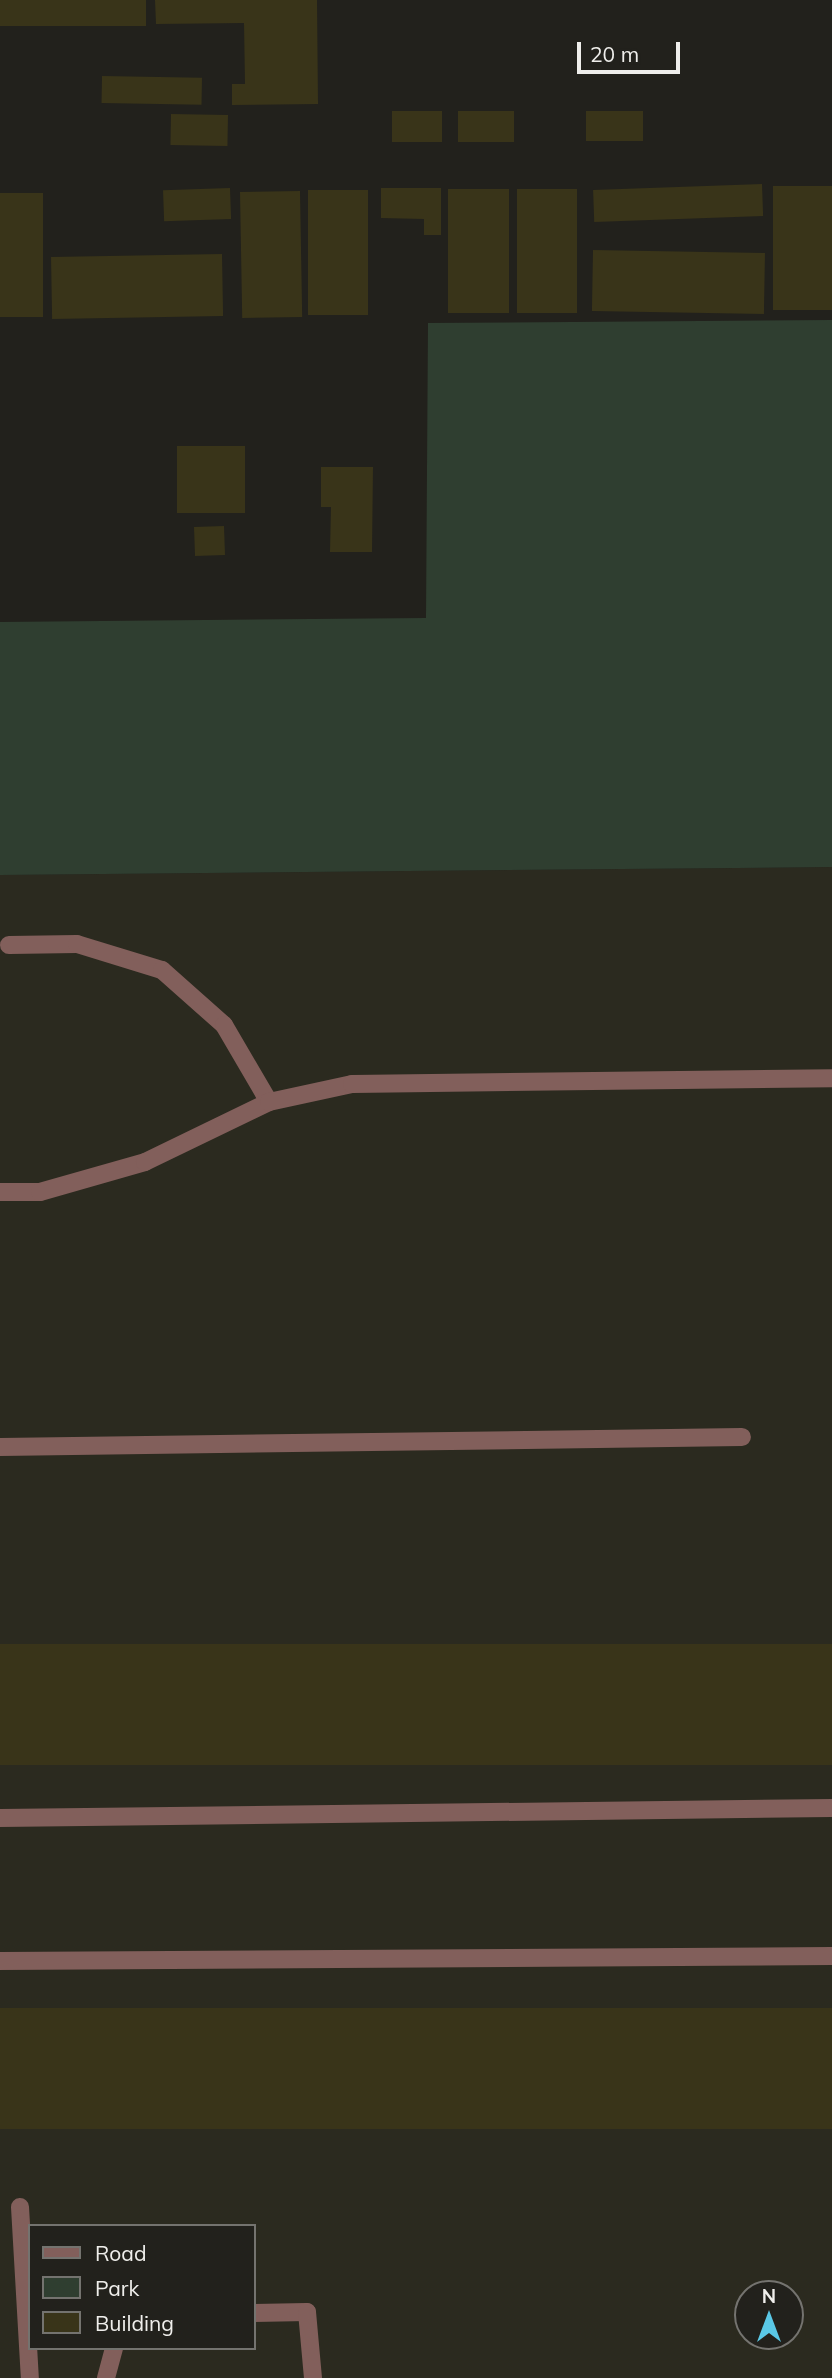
<!DOCTYPE html>
<html>
<head>
<meta charset="utf-8">
<style>
	body { margin:0 }
	#map { position:relative; width:832px; height:2378px; overflow:hidden; background:#22211c; font-family:Mulish,sans-serif }
	div>[style] { position:absolute }
	.built>* { inset:0; background:#2b2a1f }
	.green>* { inset:0; background:#2f3e30 }
	.building>* { inset:0; background:#393419; transform-origin:0 0 }
	.minor>* { height:18px; margin:-9px; padding:0 9px; transform-origin:9px; border-radius:9px; background:#825f5b }
	span { translate:-50% -50%; white-space:nowrap; text-align:center; line-height:1.15; -webkit-text-stroke:6px #22211c; paint-order:stroke }
	.legend { position:absolute; left:28px; top:2224px; width:228px; height:126px; box-sizing:border-box; background:#22211c; border:2px solid #74736f; margin:0; padding:9px 12px; list-style:none; font-size:21px; color:#efeeeb }
	.legend li { display:flex; align-items:center; gap:14px; height:35px }
	.legend b { width:35px; border:2px solid #74736f }
	.north { position:absolute; left:734px; top:2280px; width:70px; height:70px; box-sizing:border-box; background:#22211c; border:2px solid #74736f; border-radius:50%; rotate:0deg; font-size:19px; font-weight:700; line-height:28px; text-align:center; color:#efeeeb }
	.north::after { content:''; display:block; margin:auto; width:24px; height:32px; background:#5ac8e6; clip-path:polygon(50% 0,100% 100%,50% 72%,0 100%) }
	.scale { position:absolute; left:577px; top:42px; width:103px; height:32px; box-sizing:border-box; border:4px solid #efeeeb; border-top:0; padding-left:9px; font-size:21px; line-height:24px; white-space:nowrap; color:#efeeeb; -webkit-text-stroke:5px #22211c; paint-order:stroke }
</style>
</head>
<body>
<div id="map">
	<div class="built">
		<div style="clip-path:polygon(evenodd,832px 867px,832px 2378px,0 2378px,0 875px,832px 867px,30px 2226px,254px 2226px,254px 2348px,30px 2348px,30px 2226px,832px 867px,748px 2294px,790px 2294px,790px 2336px,748px 2336px,748px 2294px)"></div>
	</div>
	<div class="green">
		<div style="clip-path:polygon(832px 320px,832px 867px,0 875px,0 622px,426px 618px,428px 323px)"></div>
	</div>
	<div class="building">
		<div style="left:0;top:0;width:146px;height:26px"></div>
		<div style="clip-path:polygon(155px 0,317px 0,318px 104px,232px 105px,232px 84px,245px 84px,244px 23px,156px 24px)"></div>
		<div style="left:102px;top:76px;width:100px;height:27px;rotate:1deg"></div>
		<div style="left:442px;top:111px;width:31px;height:50px;rotate:90deg"></div>
		<div style="left:514px;top:111px;width:31px;height:56px;rotate:90deg"></div>
		<div style="left:643px;top:111px;width:30px;height:57px;rotate:90deg"></div>
		<div style="left:171px;top:114px;width:57px;height:31px;rotate:1deg"></div>
		<div style="left:762px;top:184px;width:32px;height:169px;rotate:88deg"></div>
		<div style="left:832px;top:186px;width:124px;height:59px;rotate:90deg"></div>
		<div style="left:230px;top:188px;width:31px;height:67px;rotate:88deg"></div>
		<div style="clip-path:polygon(381px 188px,441px 188px,441px 235px,424px 235px,424px 219px,381px 218px)"></div>
		<div style="left:448px;top:189px;width:61px;height:124px"></div>
		<div style="left:517px;top:189px;width:60px;height:124px"></div>
		<div style="left:308px;top:190px;width:60px;height:125px"></div>
		<div style="left:300px;top:191px;width:126px;height:60px;rotate:89deg"></div>
		<div style="left:0;top:193px;width:43px;height:124px"></div>
		<div style="left:593px;top:250px;width:172px;height:61px;rotate:1deg"></div>
		<div style="left:222px;top:254px;width:62px;height:171px;rotate:89deg"></div>
		<div style="left:245px;top:446px;width:67px;height:68px;rotate:90deg"></div>
		<div style="clip-path:polygon(321px 467px,373px 467px,372px 552px,330px 552px,331px 507px,321px 507px)"></div>
		<div style="left:224px;top:526px;width:29px;height:30px;rotate:88deg"></div>
		<div style="left:832px;top:1644px;width:121px;height:832px;rotate:90deg"></div>
		<div style="left:832px;top:2008px;width:121px;height:832px;rotate:90deg"></div>
	</div>
	<div class="minor">
		<div style="left:9px;top:945px;width:68px;rotate:-0.8deg"></div>
		<div style="left:77px;top:944px;width:89px;rotate:17deg"></div>
		<div style="left:162px;top:970px;width:83px;rotate:41.6deg"></div>
		<div style="left:224px;top:1025px;width:89px;rotate:59.7deg"></div>
		<div style="left:0;top:1192px;width:40px"></div>
		<div style="left:40px;top:1192px;width:109px;rotate:-15.9deg"></div>
		<div style="left:145px;top:1162px;width:138px;rotate:-25.8deg"></div>
		<div style="left:269px;top:1102px;width:85px;rotate:-12.2deg"></div>
		<div style="left:352px;top:1084px;width:480px;rotate:-0.7deg"></div>
		<div style="left:0;top:1447px;width:742px;rotate:-0.77deg"></div>
		<div style="left:0;top:1818px;width:832px;rotate:-0.69deg"></div>
		<div style="left:0;top:1961px;width:832px;rotate:-0.34deg"></div>
		<div style="left:20px;top:2207px;width:171px;rotate:86.7deg"></div>
		<div style="left:254px;top:2313px;width:53px;rotate:-1.1deg"></div>
		<div style="left:307px;top:2312px;width:66px;rotate:84.8deg"></div>
		<div style="left:106px;top:2378px;width:31px;rotate:-75deg"></div>
	</div>
	<ul class="legend">
	<li><b style="height:9px;background:#825f5b"></b>Road</li>
	<li><b style="height:19px;background:#2f3e30"></b>Park</li>
	<li><b style="height:19px;background:#393419"></b>Building</li>
	</ul>
	<div class="north">N</div>
	<div class="scale">20 m</div>
</div>
</body>
</html>
